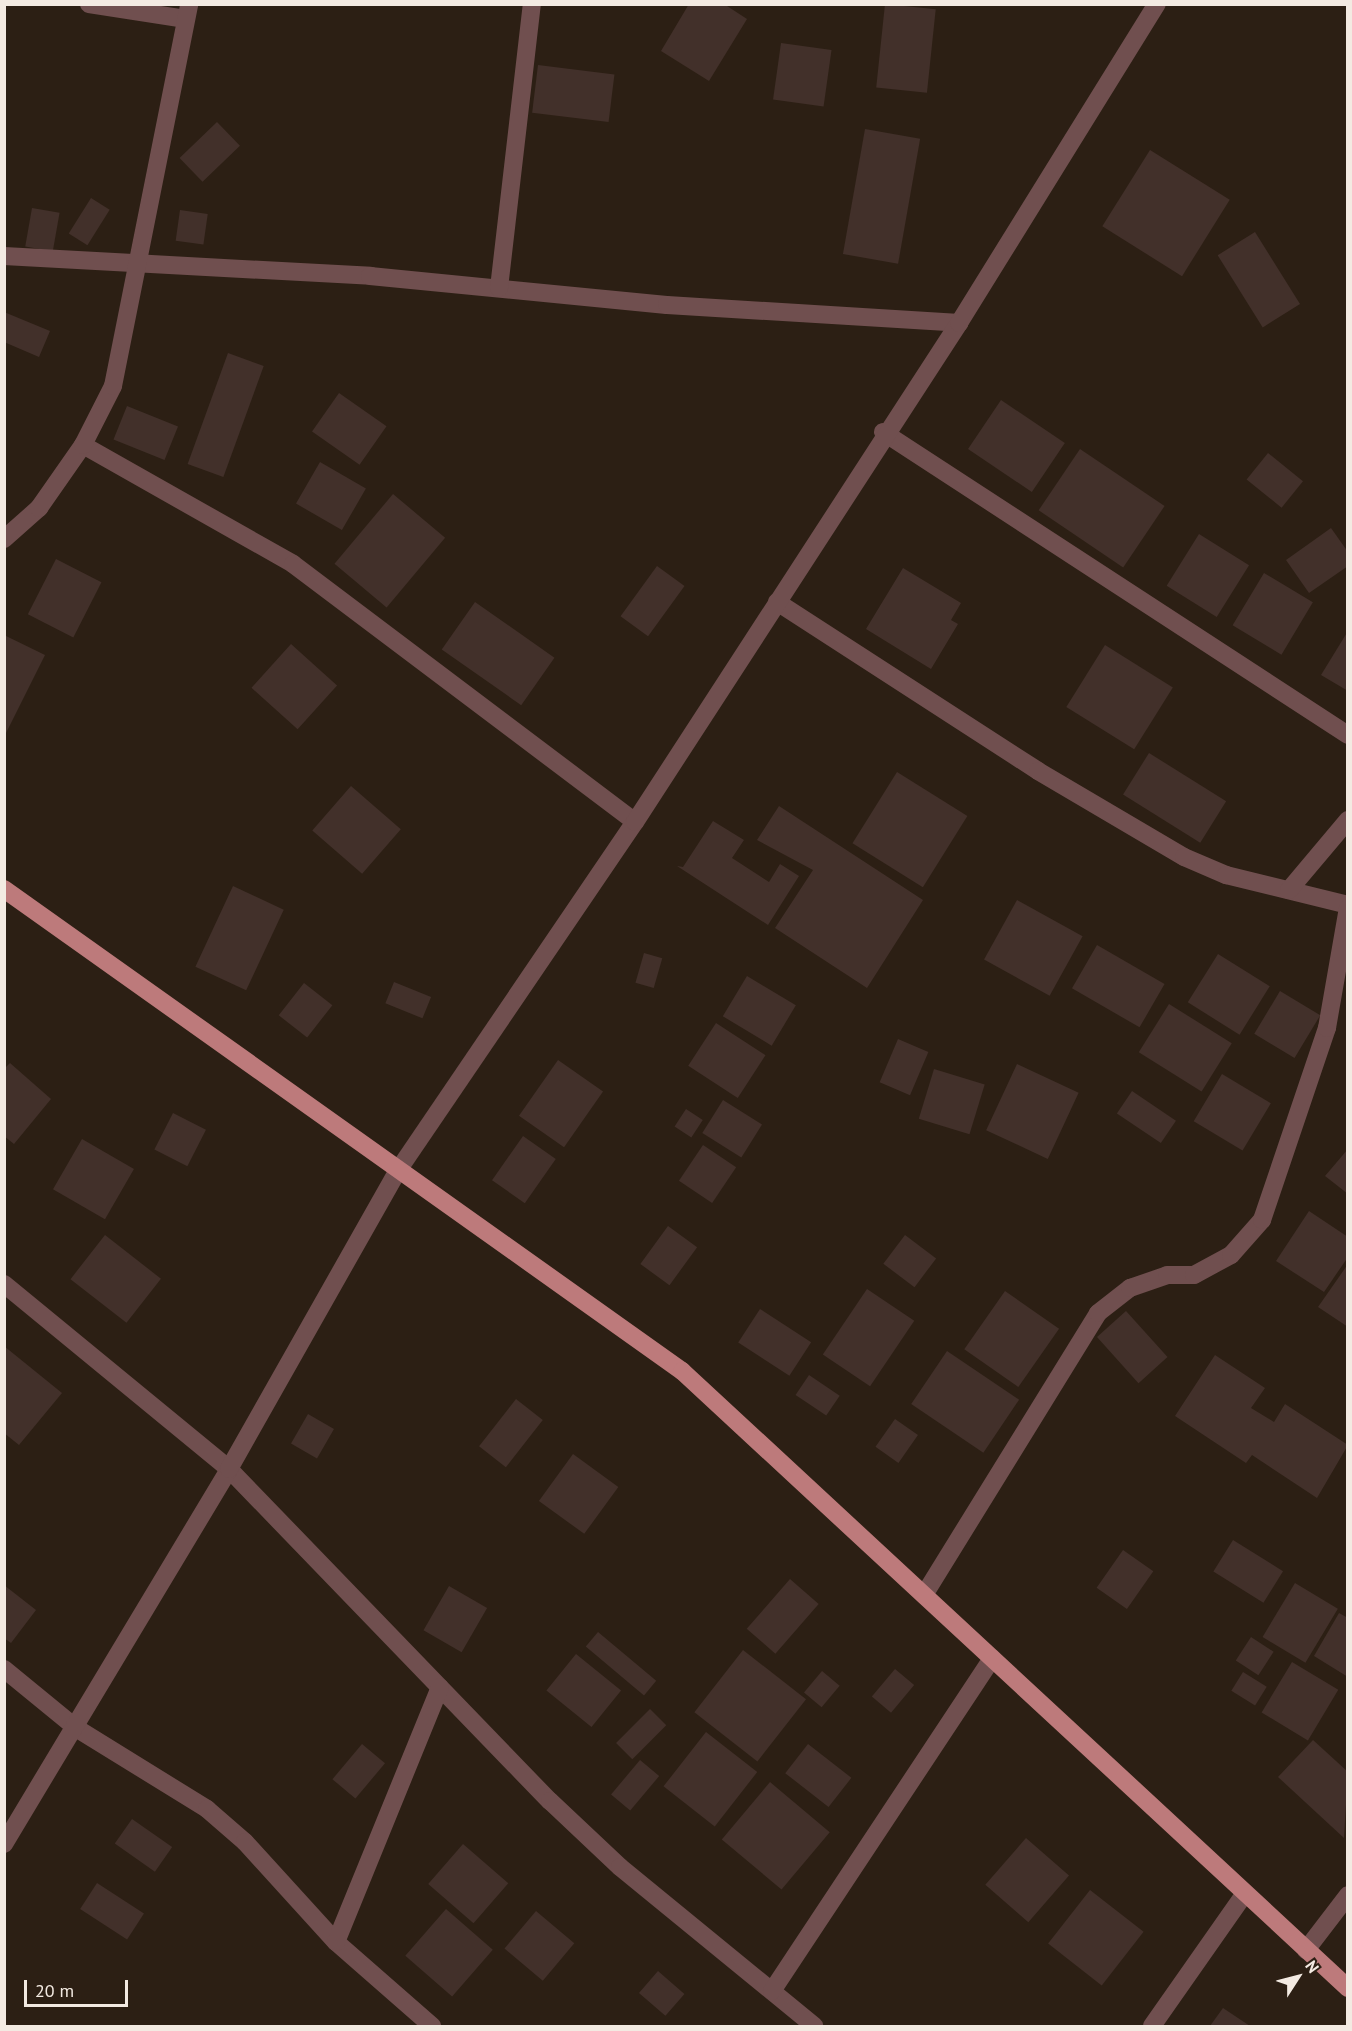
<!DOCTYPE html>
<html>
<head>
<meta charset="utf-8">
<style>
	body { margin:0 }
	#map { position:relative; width:1352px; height:2031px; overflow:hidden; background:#2c1f14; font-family:"PT Sans",sans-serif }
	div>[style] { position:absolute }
	.building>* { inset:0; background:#42302a; transform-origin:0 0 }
	.minor>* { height:18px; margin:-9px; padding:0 9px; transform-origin:9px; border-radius:9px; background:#704f4f }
	.major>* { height:18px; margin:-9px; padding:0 9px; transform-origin:9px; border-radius:9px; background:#bd7a7b }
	span { translate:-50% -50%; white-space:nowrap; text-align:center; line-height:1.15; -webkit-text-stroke:6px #2c1f14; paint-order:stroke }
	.frame { position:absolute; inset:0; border:6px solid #f3eae2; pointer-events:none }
	.north { position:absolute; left:1268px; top:1947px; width:60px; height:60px; -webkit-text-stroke:4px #2c1f14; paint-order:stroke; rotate:54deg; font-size:16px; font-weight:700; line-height:24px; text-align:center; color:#f3eae2 }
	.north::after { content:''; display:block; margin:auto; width:21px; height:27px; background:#f3eae2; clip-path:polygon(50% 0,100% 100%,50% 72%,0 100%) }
	.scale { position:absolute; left:24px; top:1980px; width:104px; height:27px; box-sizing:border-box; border:3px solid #f3eae2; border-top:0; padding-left:8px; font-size:18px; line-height:21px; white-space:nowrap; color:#f3eae2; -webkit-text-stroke:4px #2c1f14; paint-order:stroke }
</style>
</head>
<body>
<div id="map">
	<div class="building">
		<div style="clip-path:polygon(689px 4px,724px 4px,747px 19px,709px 81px,661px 51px)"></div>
		<div style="left:885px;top:4px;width:51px;height:84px;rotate:6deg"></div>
		<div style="left:781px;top:43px;width:51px;height:57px;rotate:8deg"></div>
		<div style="left:538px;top:65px;width:77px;height:48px;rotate:7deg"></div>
		<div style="left:217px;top:122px;width:33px;height:52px;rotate:46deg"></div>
		<div style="left:865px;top:129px;width:56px;height:127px;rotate:10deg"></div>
		<div style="left:1150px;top:150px;width:94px;height:90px;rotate:32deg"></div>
		<div style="left:91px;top:198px;width:22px;height:42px;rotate:32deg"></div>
		<div style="left:32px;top:208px;width:28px;height:39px;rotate:10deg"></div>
		<div style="left:180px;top:210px;width:28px;height:31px;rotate:8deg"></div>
		<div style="left:1255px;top:232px;width:85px;height:44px;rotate:58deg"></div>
		<div style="clip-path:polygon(4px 312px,50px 331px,39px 357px,4px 342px)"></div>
		<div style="left:228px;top:353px;width:38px;height:118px;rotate:20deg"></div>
		<div style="left:339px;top:393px;width:58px;height:47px;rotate:35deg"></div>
		<div style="left:1001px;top:400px;width:77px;height:59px;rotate:34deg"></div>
		<div style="left:127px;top:406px;width:55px;height:36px;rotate:22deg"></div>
		<div style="left:1080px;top:449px;width:102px;height:74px;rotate:34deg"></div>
		<div style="left:1268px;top:453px;width:45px;height:34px;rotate:39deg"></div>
		<div style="left:320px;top:462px;width:53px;height:48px;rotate:30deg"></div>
		<div style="left:393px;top:494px;width:68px;height:91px;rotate:40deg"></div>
		<div style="clip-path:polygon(1331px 528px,1348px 552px,1348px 566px,1309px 593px,1286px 560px)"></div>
		<div style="left:1199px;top:534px;width:59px;height:61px;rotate:32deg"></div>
		<div style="left:56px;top:559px;width:51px;height:62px;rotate:27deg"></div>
		<div style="left:657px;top:566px;width:34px;height:62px;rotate:36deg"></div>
		<div style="clip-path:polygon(903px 568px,961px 603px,951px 620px,958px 624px,931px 669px,866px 629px)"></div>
		<div style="left:1264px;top:573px;width:57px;height:61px;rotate:31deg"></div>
		<div style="left:475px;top:602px;width:97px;height:58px;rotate:35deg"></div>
		<div style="clip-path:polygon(1348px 631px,1348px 691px,1321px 675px)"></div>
		<div style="clip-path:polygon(4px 635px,45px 655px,4px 737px)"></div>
		<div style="left:291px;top:644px;width:62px;height:59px;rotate:42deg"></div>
		<div style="left:1105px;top:645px;width:80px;height:73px;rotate:32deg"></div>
		<div style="left:1149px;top:753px;width:91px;height:49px;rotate:32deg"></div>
		<div style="left:897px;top:772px;width:83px;height:84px;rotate:32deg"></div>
		<div style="left:351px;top:786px;width:66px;height:59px;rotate:41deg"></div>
		<div style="clip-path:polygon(779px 806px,923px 900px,867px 988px,775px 928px,813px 870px,757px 840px)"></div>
		<div style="clip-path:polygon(713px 821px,744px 840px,732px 858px,769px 882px,780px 864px,799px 876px,768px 925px,677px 866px,683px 867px)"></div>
		<div style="left:233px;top:886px;width:56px;height:89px;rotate:25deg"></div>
		<div style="left:1017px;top:900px;width:75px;height:68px;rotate:29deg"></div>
		<div style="left:1097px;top:945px;width:78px;height:50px;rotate:30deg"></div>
		<div style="left:644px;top:953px;width:19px;height:31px;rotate:16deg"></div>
		<div style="left:1218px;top:954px;width:61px;height:57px;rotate:32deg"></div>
		<div style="left:747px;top:976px;width:57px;height:47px;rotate:31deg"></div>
		<div style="left:394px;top:982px;width:40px;height:23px;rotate:22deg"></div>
		<div style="left:304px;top:983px;width:36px;height:41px;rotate:38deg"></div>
		<div style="left:1280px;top:991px;width:47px;height:50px;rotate:31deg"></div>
		<div style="left:1169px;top:1004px;width:74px;height:57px;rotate:32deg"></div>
		<div style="left:716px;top:1023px;width:59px;height:51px;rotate:33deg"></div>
		<div style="left:898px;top:1039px;width:33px;height:47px;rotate:23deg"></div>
		<div style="left:558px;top:1060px;width:55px;height:68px;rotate:35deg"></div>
		<div style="clip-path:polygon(10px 1063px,51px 1099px,14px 1144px,4px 1136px,4px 1069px)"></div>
		<div style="left:1017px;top:1064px;width:68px;height:73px;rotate:25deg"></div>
		<div style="left:934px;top:1069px;width:53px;height:52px;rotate:17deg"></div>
		<div style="left:1222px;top:1074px;width:57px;height:55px;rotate:31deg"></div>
		<div style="left:1132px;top:1091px;width:53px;height:27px;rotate:34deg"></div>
		<div style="left:723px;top:1100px;width:46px;height:39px;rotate:32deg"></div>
		<div style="left:686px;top:1109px;width:20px;height:21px;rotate:33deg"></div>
		<div style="left:173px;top:1113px;width:37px;height:41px;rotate:27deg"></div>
		<div style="left:523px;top:1136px;width:40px;height:54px;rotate:35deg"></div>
		<div style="left:82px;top:1139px;width:60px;height:58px;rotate:30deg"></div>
		<div style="left:703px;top:1145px;width:40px;height:43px;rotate:34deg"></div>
		<div style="clip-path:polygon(1348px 1149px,1348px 1194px,1325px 1176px)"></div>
		<div style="clip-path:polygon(1309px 1211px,1348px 1237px,1348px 1257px,1324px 1292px,1276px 1261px)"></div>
		<div style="left:668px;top:1226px;width:36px;height:47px;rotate:36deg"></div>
		<div style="left:105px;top:1235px;width:71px;height:56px;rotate:38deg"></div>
		<div style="left:905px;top:1235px;width:39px;height:36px;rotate:37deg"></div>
		<div style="clip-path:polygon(1348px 1264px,1348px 1327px,1318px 1307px)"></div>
		<div style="left:867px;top:1289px;width:57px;height:79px;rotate:34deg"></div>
		<div style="left:1005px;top:1291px;width:66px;height:71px;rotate:35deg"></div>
		<div style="left:760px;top:1309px;width:61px;height:40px;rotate:33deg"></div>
		<div style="left:1126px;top:1311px;width:62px;height:39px;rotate:48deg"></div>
		<div style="clip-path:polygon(4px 1346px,62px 1393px,19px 1445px,4px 1433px)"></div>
		<div style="left:947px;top:1351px;width:87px;height:64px;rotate:34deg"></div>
		<div style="clip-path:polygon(1215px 1355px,1265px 1388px,1251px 1408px,1274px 1422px,1285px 1404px,1348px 1445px,1317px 1498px,1252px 1455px,1246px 1463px,1175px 1416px)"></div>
		<div style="left:809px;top:1375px;width:37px;height:24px;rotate:34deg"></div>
		<div style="left:516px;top:1399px;width:34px;height:60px;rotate:38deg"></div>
		<div style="left:308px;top:1414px;width:30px;height:34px;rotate:30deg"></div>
		<div style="left:895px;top:1419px;width:28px;height:34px;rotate:35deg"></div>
		<div style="left:573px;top:1454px;width:56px;height:58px;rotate:36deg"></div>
		<div style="left:1233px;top:1540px;width:59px;height:37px;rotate:32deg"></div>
		<div style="left:1123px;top:1550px;width:37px;height:46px;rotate:35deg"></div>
		<div style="left:790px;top:1579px;width:38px;height:66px;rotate:41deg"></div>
		<div style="left:1295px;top:1583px;width:50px;height:63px;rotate:31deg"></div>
		<div style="clip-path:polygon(4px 1585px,36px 1610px,11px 1643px,4px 1638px)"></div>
		<div style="left:449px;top:1586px;width:44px;height:51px;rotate:30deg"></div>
		<div style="clip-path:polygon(1339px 1613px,1348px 1618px,1348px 1677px,1314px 1656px)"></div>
		<div style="left:598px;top:1632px;width:76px;height:19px;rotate:40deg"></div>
		<div style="left:1251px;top:1637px;width:27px;height:28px;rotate:33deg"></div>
		<div style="left:743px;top:1650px;width:80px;height:79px;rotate:38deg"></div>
		<div style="left:576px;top:1654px;width:58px;height:47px;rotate:39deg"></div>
		<div style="left:1292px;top:1662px;width:54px;height:59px;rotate:31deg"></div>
		<div style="left:895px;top:1669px;width:25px;height:36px;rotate:40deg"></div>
		<div style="left:822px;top:1671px;width:23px;height:28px;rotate:40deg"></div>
		<div style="left:1243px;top:1672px;width:28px;height:22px;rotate:32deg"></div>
		<div style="left:650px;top:1709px;width:23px;height:48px;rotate:45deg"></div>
		<div style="left:706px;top:1732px;width:65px;height:69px;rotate:38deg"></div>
		<div style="clip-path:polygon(1313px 1740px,1348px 1772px,1344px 1838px,1278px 1777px)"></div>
		<div style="left:362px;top:1744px;width:30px;height:46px;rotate:40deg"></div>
		<div style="left:808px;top:1744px;width:55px;height:37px;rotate:38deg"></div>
		<div style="left:640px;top:1760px;width:25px;height:45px;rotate:40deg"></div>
		<div style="left:770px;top:1782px;width:78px;height:75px;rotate:40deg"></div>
		<div style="left:132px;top:1819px;width:49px;height:30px;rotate:35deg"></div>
		<div style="left:1026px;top:1838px;width:57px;height:62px;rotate:41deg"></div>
		<div style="left:463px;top:1844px;width:60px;height:53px;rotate:41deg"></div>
		<div style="left:97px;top:1883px;width:56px;height:31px;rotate:33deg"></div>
		<div style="left:1090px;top:1890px;width:68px;height:68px;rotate:38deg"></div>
		<div style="left:446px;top:1909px;width:62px;height:62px;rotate:41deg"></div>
		<div style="left:536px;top:1911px;width:50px;height:49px;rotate:40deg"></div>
		<div style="left:658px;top:1971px;width:35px;height:29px;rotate:41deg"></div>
		<div style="clip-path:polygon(1223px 2008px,1250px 2026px,1210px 2026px)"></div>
	</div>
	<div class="minor">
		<div style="left:89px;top:4px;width:98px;rotate:8.8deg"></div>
		<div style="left:4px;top:256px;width:367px;rotate:3.1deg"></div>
		<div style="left:370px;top:276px;width:298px;rotate:5.6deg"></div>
		<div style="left:667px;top:305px;width:293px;rotate:3.5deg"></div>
		<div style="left:499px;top:288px;width:286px;rotate:-83.4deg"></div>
		<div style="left:883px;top:432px;width:555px;rotate:33.09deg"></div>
		<div style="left:83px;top:445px;width:241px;rotate:29.5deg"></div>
		<div style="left:293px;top:564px;width:428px;rotate:37deg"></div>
		<div style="left:4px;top:539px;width:47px;rotate:-41.5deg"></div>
		<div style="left:39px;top:508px;width:77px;rotate:-55.1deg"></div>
		<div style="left:83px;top:445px;width:66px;rotate:-63deg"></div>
		<div style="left:113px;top:386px;width:389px;rotate:-78.7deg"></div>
		<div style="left:777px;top:602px;width:311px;rotate:32.9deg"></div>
		<div style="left:1038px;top:771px;width:169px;rotate:30.5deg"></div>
		<div style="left:1184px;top:857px;width:46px;rotate:23.2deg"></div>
		<div style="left:1226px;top:875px;width:126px;rotate:13.8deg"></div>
		<div style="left:1289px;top:890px;width:92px;rotate:-49.9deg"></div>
		<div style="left:4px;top:1284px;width:291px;rotate:39.4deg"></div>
		<div style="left:229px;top:1469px;width:462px;rotate:46deg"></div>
		<div style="left:550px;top:1801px;width:96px;rotate:43.3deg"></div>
		<div style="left:620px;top:1867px;width:251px;rotate:39.3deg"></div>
		<div style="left:924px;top:1595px;width:331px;rotate:-58.3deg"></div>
		<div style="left:1098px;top:1313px;width:41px;rotate:-38deg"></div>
		<div style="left:1130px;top:1288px;width:39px;rotate:-19deg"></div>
		<div style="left:1167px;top:1275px;width:27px"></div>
		<div style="left:1194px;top:1275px;width:42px;rotate:-28.4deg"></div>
		<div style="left:1231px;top:1255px;width:47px;rotate:-48.5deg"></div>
		<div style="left:1262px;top:1220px;width:203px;rotate:-71.3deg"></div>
		<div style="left:1327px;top:1028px;width:122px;rotate:-80.1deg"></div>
		<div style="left:4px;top:1669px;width:93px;rotate:39.3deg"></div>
		<div style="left:76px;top:1728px;width:154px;rotate:31.7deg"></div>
		<div style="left:207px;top:1809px;width:50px;rotate:41deg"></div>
		<div style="left:245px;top:1842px;width:135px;rotate:47.7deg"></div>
		<div style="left:336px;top:1942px;width:128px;rotate:41.2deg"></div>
		<div style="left:4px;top:1844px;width:437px;rotate:-59deg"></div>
		<div style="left:229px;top:1469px;width:345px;rotate:-60.5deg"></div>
		<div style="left:399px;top:1169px;width:420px;rotate:-55.8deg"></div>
		<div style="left:635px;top:822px;width:595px;rotate:-57deg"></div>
		<div style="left:959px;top:323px;width:375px;rotate:-58.2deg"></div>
		<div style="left:336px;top:1942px;width:275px;rotate:-67.8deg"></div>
		<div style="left:1306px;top:1950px;width:69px;rotate:-52.6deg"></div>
		<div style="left:772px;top:1991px;width:399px;rotate:-56.5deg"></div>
		<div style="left:1152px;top:2026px;width:162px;rotate:-55deg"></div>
	</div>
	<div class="major">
		<div style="left:4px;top:889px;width:832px;rotate:35.41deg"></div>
		<div style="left:682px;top:1371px;width:908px;rotate:42.81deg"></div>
	</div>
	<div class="frame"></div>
	<div class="north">N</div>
	<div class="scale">20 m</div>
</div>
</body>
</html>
